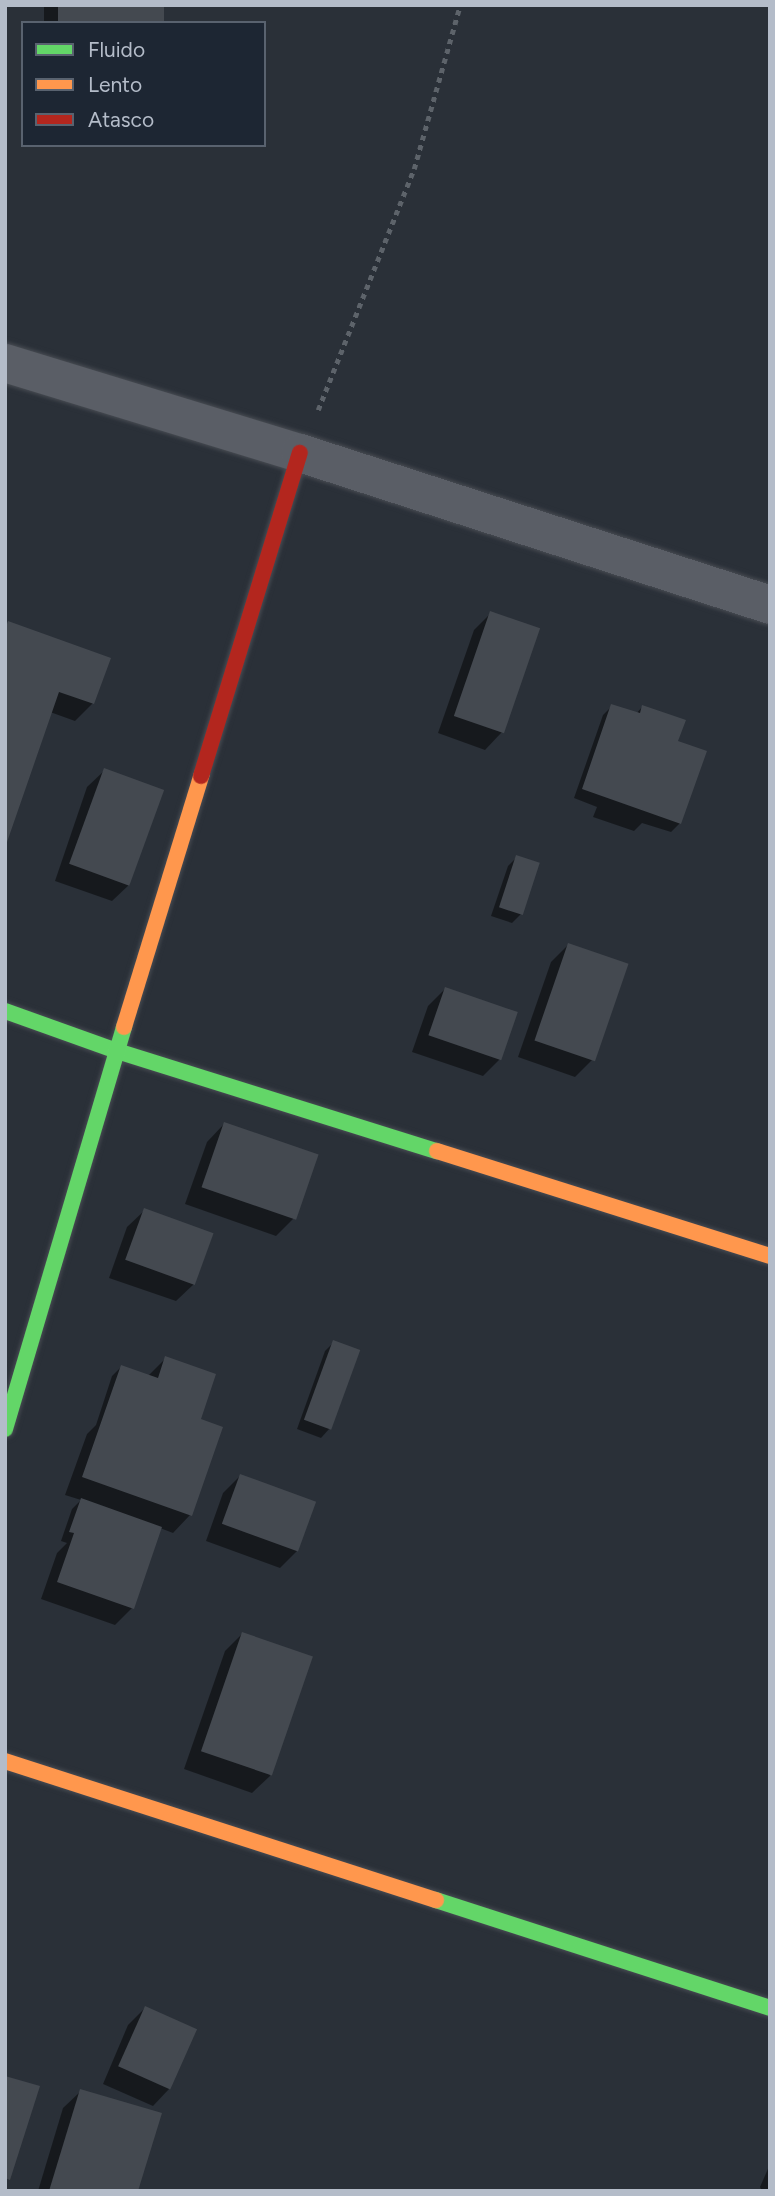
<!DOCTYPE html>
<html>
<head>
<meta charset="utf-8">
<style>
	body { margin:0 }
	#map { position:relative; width:775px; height:2196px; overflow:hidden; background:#2a3038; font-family:Figtree,sans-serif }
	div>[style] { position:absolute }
	.shadow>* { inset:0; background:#0007; transform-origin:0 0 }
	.building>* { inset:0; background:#444950; transform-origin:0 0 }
	.path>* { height:4.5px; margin-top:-2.25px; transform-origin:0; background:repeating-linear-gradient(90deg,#5d636a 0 5px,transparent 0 10px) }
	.roads { filter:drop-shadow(0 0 2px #484c53) drop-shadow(0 0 2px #484c53) }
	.street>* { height:38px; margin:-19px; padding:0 19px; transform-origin:19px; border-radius:19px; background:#5a5e66 }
	.fast>* { height:16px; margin:-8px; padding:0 8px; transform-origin:8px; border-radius:8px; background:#63d668 }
	.slow>* { height:16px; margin:-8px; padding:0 8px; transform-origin:8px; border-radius:8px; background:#ff974d }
	.jam>* { height:16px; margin:-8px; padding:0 8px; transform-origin:8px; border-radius:8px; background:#b3261e }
	span { translate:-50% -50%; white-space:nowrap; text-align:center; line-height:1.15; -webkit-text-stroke:5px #1d2633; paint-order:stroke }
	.frame { position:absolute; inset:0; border:7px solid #b4bcc9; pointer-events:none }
	.legend { position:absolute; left:21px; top:21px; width:245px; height:126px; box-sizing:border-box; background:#1d2633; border:2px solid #59626f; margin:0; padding:9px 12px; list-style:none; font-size:21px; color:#b4bcc9 }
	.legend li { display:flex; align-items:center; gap:14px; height:35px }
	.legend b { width:35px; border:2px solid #59626f }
</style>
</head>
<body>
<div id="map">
	<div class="shadow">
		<div style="left:44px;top:5px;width:118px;height:19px"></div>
		<div style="clip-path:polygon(491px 613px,502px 732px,485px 750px,438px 733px,474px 630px)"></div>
		<div style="clip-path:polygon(8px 623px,93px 703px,75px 721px,50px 712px,5px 841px,5px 626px)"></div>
		<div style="clip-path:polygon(612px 706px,636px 714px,642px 707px,676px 742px,680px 823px,671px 832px,642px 823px,634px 831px,593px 817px,597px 807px,574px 798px,603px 715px)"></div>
		<div style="clip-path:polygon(105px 770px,130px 884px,112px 901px,55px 881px,87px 787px)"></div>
		<div style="clip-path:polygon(517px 857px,521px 914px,512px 923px,491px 916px,508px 866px)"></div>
		<div style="clip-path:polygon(568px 945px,592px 1060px,575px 1077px,518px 1057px,551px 962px)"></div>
		<div style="clip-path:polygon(445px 989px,500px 1059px,483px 1076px,412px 1052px,428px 1006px)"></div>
		<div style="clip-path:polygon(224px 1124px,316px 1156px,293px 1219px,276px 1236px,185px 1204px,207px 1142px)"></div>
		<div style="clip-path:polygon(145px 1210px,194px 1284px,176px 1301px,109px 1278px,127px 1227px)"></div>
		<div style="clip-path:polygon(334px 1342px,330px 1428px,321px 1438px,297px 1429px,325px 1351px)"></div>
		<div style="clip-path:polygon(166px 1358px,196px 1426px,221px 1428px,190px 1515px,173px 1533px,160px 1528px,132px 1608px,115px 1625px,41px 1599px,57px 1553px,67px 1543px,61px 1541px,72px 1509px,81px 1500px,65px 1495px,87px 1434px,96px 1425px,112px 1376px,121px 1367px,148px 1376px)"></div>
		<div style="clip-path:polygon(240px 1476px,297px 1551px,280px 1568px,206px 1541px,223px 1493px)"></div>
		<div style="clip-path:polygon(242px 1634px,270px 1776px,252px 1793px,184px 1769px,225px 1651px)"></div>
		<div style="clip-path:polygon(145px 2008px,170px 2088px,153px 2106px,103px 2084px,128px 2025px)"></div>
		<div style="clip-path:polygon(81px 2091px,137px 2191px,38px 2191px,63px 2108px)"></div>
		<div style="clip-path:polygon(770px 2164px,770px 2191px,762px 2191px,760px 2187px)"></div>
	</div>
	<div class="building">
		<div style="left:58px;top:5px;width:106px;height:19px"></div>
		<div style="left:490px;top:611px;width:53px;height:111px;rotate:19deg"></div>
		<div style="clip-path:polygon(8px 621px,111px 658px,94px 704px,59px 692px,6px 845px,5px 629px)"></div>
		<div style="clip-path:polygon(611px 704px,640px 713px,642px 705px,686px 720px,678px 741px,707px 751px,681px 824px,582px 789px)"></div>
		<div style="left:104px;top:768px;width:64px;height:102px;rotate:20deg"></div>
		<div style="left:516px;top:855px;width:25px;height:55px;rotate:18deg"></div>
		<div style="left:568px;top:943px;width:64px;height:103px;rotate:19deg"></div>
		<div style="left:445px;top:987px;width:77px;height:51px;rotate:19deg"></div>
		<div style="left:224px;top:1122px;width:100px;height:69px;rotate:19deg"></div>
		<div style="left:144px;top:1208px;width:74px;height:55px;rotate:20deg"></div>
		<div style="left:333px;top:1340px;width:29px;height:85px;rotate:20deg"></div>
		<div style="clip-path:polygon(165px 1356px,216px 1374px,201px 1419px,223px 1427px,192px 1516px,82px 1477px,121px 1365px,158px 1378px)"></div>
		<div style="left:240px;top:1474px;width:81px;height:53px;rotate:20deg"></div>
		<div style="clip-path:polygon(81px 1498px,162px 1527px,134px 1609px,57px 1582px,74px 1533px,69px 1532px)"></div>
		<div style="left:242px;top:1632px;width:75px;height:126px;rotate:19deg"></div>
		<div style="left:145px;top:2006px;width:57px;height:66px;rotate:24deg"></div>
		<div style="clip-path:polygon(5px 2076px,40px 2086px,10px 2180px,5px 2178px)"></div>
		<div style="clip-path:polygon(80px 2089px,162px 2113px,138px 2191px,49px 2191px)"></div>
	</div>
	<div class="path">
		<div style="left:318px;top:410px;width:259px;rotate:-68.3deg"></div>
		<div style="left:414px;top:169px;width:170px;rotate:-74.3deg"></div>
	</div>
	<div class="roads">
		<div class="street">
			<div style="left:5px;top:363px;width:308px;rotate:17deg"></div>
			<div style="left:300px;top:453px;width:494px;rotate:17.9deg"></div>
		</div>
		<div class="fast">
			<div style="left:5px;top:1011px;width:119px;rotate:19.7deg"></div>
			<div style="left:117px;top:1051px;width:335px;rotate:17.4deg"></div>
			<div style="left:5px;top:1429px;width:419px;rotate:-73.5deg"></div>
			<div style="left:436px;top:1900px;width:351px;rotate:17.9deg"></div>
		</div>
		<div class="slow">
			<div style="left:124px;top:1027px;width:263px;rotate:-72.9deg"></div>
			<div style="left:437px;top:1151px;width:349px;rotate:17.5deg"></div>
			<div style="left:5px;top:1761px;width:453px;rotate:17.9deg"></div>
		</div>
		<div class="jam">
			<div style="left:201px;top:776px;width:338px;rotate:-73deg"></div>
		</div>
	</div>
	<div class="frame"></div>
	<ul class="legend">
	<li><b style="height:9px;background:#63d668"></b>Fluido</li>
	<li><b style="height:9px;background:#ff974d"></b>Lento</li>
	<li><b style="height:9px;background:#b3261e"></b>Atasco</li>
	</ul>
</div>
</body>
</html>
